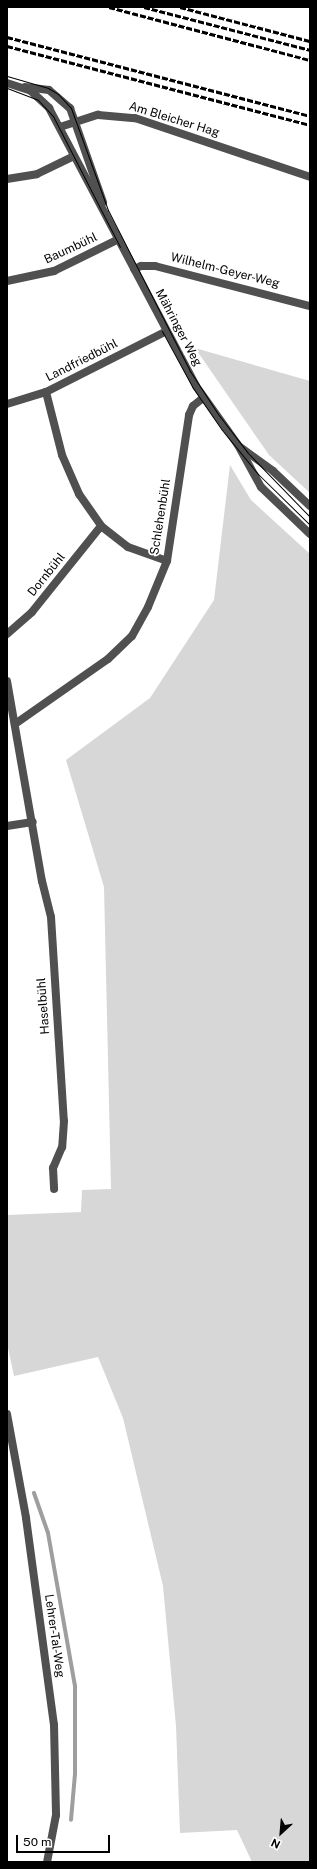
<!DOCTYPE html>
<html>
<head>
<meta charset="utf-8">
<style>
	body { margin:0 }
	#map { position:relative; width:317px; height:1869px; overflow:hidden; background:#fff; font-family:"Public Sans",sans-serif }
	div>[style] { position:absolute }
	.green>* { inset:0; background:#d7d7d7 }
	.stream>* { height:4px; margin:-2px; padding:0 2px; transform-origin:2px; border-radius:2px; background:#9e9e9e }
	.minor>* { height:8px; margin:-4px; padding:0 4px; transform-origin:4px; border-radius:4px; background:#505050 }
	.tertiary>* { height:8px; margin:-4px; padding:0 4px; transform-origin:4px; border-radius:4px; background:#505050 }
	.tram>* { height:1px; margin:-0.5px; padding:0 0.5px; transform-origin:0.5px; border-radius:0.5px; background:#000 }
	.rail>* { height:3px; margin-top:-1.5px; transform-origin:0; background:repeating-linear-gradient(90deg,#000 0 6px,transparent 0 8px) }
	span { translate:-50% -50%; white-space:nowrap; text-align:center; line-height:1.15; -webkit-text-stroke:3.5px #fff; paint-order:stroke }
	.street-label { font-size:12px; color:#000 }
	.frame { position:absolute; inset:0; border:8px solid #000; pointer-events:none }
	.north { position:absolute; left:261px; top:1813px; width:40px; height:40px; -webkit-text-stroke:3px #fff; paint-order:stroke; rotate:206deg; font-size:11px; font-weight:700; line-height:16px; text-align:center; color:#000 }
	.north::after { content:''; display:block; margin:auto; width:14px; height:18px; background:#000; clip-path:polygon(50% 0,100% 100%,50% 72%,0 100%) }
	.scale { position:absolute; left:16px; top:1835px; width:94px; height:18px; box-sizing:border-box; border:2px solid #000; border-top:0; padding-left:5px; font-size:12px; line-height:14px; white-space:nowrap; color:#000; -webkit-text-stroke:3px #fff; paint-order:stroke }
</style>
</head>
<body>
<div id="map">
	<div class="green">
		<div style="clip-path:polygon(195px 348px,310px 381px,310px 493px,269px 455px)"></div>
		<div style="clip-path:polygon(230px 465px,251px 500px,310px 554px,310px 1862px,252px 1862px,237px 1830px,180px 1833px,176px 1726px,163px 1586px,123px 1418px,98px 1357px,14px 1376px,7px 1343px,7px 1215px,81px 1212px,82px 1190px,111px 1189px,104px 887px,66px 760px,150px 698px,214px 600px)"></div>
	</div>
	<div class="stream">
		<div style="left:34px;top:1493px;width:42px;rotate:70.7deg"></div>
		<div style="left:48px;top:1533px;width:155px;rotate:80deg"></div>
		<div style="left:75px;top:1686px;width:88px;rotate:90deg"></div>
		<div style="left:75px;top:1774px;width:46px;rotate:95deg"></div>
	</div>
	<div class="minor">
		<div style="left:7px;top:179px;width:30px;rotate:-9deg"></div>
		<div style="left:37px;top:174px;width:41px;rotate:-25.9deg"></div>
		<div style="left:134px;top:269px;width:8px;rotate:-23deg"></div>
		<div style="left:141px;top:266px;width:14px"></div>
		<div style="left:155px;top:266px;width:160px;rotate:14.5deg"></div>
		<div style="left:7px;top:281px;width:48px;rotate:-12deg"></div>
		<div style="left:54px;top:271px;width:72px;rotate:-26.2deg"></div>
		<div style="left:46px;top:392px;width:65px;rotate:75.7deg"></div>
		<div style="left:62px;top:455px;width:43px;rotate:66.4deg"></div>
		<div style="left:79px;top:494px;width:39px;rotate:55deg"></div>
		<div style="left:101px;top:526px;width:34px;rotate:38deg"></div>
		<div style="left:128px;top:547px;width:41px;rotate:19.7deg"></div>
		<div style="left:7px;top:404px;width:41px;rotate:-17.1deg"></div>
		<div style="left:46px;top:392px;width:133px;rotate:-26.8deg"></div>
		<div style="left:7px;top:634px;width:33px;rotate:-41deg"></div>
		<div style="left:32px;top:612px;width:110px;rotate:-51.3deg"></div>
		<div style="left:7px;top:681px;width:203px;rotate:80.1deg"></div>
		<div style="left:42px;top:881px;width:37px;rotate:76deg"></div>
		<div style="left:51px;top:917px;width:204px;rotate:86.4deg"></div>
		<div style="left:64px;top:1121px;width:26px;rotate:94deg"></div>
		<div style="left:62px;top:1147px;width:23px;rotate:113deg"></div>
		<div style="left:53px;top:1168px;width:21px;rotate:87deg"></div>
		<div style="left:15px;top:724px;width:113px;rotate:-35deg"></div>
		<div style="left:108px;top:659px;width:33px;rotate:-44deg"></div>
		<div style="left:132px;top:636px;width:33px;rotate:-61deg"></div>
		<div style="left:148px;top:607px;width:50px;rotate:-67.6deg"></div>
		<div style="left:167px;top:561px;width:148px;rotate:-81.4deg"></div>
		<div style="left:189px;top:415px;width:10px;rotate:-66deg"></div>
		<div style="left:193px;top:406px;width:13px;rotate:-39deg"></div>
		<div style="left:7px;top:826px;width:26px;rotate:-9deg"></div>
	</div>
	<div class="tertiary">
		<div style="left:7px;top:83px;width:25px;rotate:18deg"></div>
		<div style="left:31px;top:91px;width:25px;rotate:43deg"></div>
		<div style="left:49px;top:108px;width:314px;rotate:62.1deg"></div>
		<div style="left:196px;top:386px;width:72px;rotate:54.6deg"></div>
		<div style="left:238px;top:445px;width:48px;rotate:61.3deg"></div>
		<div style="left:261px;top:487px;width:68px;rotate:43.8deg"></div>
		<div style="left:25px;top:87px;width:24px;rotate:7deg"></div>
		<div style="left:49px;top:90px;width:28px;rotate:41deg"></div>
		<div style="left:70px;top:108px;width:100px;rotate:70.7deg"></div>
		<div style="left:60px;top:127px;width:40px;rotate:-18deg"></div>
		<div style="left:98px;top:115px;width:37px;rotate:5deg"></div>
		<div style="left:135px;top:118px;width:185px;rotate:18.6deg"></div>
		<div style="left:240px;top:447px;width:41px;rotate:36deg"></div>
		<div style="left:273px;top:471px;width:51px;rotate:43.4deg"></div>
		<div style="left:7px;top:1414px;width:106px;rotate:79.6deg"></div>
		<div style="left:26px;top:1518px;width:209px;rotate:82.3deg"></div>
		<div style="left:54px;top:1725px;width:90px;rotate:88.7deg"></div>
		<div style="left:56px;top:1815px;width:48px;rotate:100.8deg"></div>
	</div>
	<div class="tram">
		<div style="left:7px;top:76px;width:43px;rotate:16.3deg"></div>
		<div style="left:48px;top:88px;width:12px;rotate:31deg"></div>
		<div style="left:58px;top:94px;width:19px;rotate:47deg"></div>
		<div style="left:71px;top:108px;width:109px;rotate:70.1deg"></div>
		<div style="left:108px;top:210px;width:181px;rotate:63deg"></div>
		<div style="left:190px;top:371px;width:51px;rotate:56.9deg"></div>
		<div style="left:218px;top:414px;width:49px;rotate:52.4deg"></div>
		<div style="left:248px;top:453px;width:89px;rotate:45.9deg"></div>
		<div style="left:7px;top:88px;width:33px;rotate:21deg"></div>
		<div style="left:38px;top:100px;width:22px;rotate:47deg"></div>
		<div style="left:53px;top:116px;width:147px;rotate:62.9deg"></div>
		<div style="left:162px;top:331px;width:65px;rotate:61.5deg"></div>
		<div style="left:193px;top:388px;width:51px;rotate:55.4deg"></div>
		<div style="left:222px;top:430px;width:57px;rotate:50.7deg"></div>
		<div style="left:258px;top:474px;width:73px;rotate:44.4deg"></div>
	</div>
	<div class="rail">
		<div style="left:109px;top:7px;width:208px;rotate:14.8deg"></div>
		<div style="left:144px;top:7px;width:171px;rotate:14.5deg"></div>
		<div style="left:180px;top:7px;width:134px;rotate:14.7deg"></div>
		<div style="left:7px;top:37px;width:313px;rotate:14.6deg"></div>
		<div style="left:7px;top:46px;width:313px;rotate:14.6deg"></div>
	</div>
	<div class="street-label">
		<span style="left:174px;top:120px;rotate:17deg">Am Bleicher Hag</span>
		<span style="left:71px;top:249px;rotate:-25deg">Baumbühl</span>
		<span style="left:225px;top:271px;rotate:14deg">Wilhelm-Geyer-Weg</span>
		<span style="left:178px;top:328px;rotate:62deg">Mähringer Weg</span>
		<span style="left:82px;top:361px;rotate:-27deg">Landfriedbühl</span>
		<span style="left:161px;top:517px;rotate:-81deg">Schlehenbühl</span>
		<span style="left:47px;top:575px;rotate:-51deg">Dornbühl</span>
		<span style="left:44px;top:1006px;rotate:-94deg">Haselbühl</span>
		<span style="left:54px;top:1636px;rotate:82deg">Lehrer-Tal-Weg</span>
	</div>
	<div class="frame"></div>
	<div class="north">N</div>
	<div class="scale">50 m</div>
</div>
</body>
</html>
